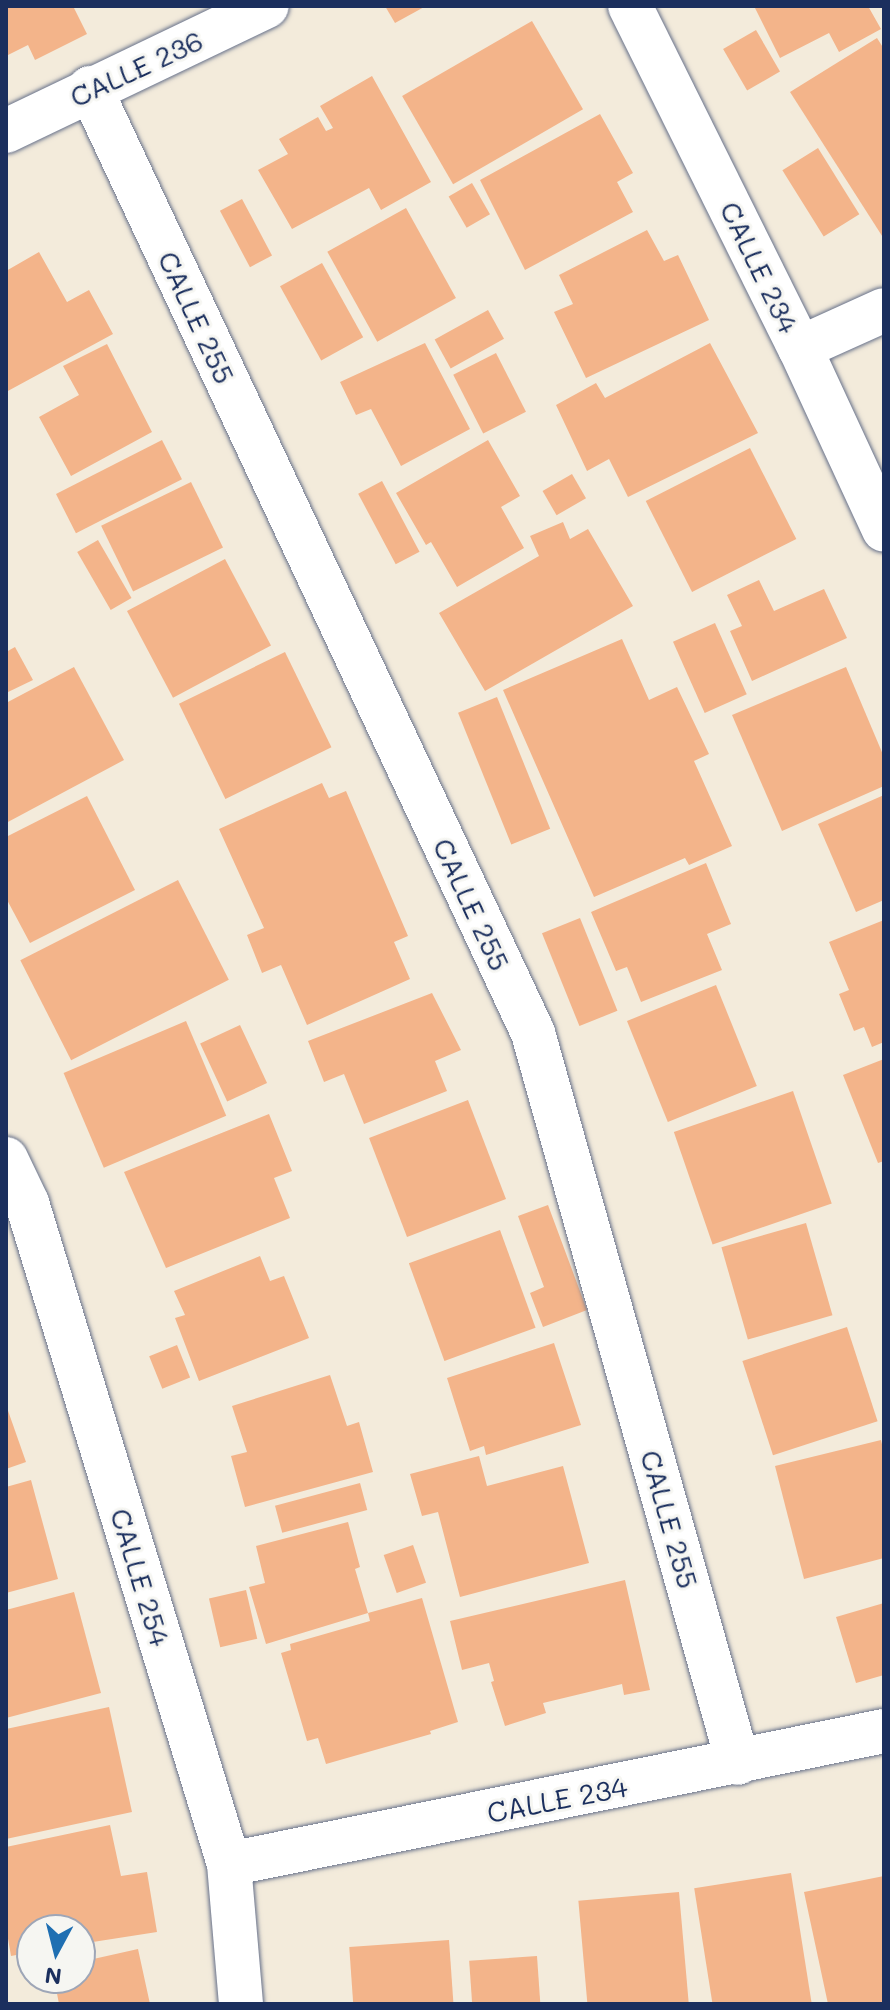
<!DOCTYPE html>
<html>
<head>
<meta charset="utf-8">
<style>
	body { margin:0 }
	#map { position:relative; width:890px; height:2010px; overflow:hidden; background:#f3ebdb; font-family:Mali,sans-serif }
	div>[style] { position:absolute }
	.building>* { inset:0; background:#f3b48a; transform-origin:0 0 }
	.roads { filter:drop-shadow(0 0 2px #67718a) drop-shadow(0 0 2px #67718a) }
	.street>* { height:44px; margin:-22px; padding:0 22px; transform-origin:22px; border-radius:22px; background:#fff }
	span { translate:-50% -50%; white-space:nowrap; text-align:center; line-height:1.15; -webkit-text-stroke:6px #f6f6f2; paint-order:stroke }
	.street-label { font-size:28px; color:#1b2f5e }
	.frame { position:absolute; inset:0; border:8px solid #1b2f5e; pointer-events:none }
	.north { position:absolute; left:16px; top:1914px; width:80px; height:80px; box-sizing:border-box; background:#f6f6f2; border:2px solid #9ea6b7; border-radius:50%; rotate:187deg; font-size:22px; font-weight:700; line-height:32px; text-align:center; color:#1b2f5e }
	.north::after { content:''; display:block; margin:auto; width:28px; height:36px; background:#1f6fb2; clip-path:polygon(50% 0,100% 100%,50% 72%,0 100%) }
</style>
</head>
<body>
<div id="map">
	<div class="building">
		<div style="clip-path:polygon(6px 6px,73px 6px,87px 34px,35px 60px,28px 45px,6px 56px)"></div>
		<div style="clip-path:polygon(385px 6px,426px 6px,395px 23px)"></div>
		<div style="clip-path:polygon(754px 6px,868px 6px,881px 29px,839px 52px,829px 33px,780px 58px)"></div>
		<div style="left:532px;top:21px;width:102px;height:150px;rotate:60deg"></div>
		<div style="left:756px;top:30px;width:48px;height:38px;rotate:60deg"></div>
		<div style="clip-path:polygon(877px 38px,884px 49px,884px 239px,790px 92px)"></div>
		<div style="clip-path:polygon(372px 76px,431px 182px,381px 210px,369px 188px,292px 229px,258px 170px,288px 154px,279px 139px,318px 117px,326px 131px,333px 128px,320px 106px)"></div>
		<div style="clip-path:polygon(600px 114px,633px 173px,617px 182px,633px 212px,525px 270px,480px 180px)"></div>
		<div style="left:818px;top:148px;width:78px;height:42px;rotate:58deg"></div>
		<div style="left:472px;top:183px;width:36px;height:27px;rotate:60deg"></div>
		<div style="left:242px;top:199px;width:64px;height:25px;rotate:62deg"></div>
		<div style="left:406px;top:208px;width:103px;height:90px;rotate:61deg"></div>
		<div style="clip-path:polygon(647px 230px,664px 261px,678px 255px,709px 320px,586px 378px,554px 312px,573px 304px,559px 275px)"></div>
		<div style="clip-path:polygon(39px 252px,67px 302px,89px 290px,113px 334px,6px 392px,6px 271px)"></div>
		<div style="left:322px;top:263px;width:85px;height:48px;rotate:61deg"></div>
		<div style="left:488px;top:310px;width:33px;height:61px;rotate:61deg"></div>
		<div style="clip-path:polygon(425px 343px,470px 429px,401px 466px,371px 409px,356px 415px,340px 382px)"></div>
		<div style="clip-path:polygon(710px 343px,758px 433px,628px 497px,609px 459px,587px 471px,556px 405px,596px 383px,605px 398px)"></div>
		<div style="clip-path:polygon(107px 344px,152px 432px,71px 476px,39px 417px,79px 395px,63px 366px)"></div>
		<div style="left:496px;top:353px;width:66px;height:48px;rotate:63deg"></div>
		<div style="left:162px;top:440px;width:44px;height:119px;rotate:63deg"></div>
		<div style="clip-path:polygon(488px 440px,520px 496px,501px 507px,524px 548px,457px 587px,431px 542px,426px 545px,396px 493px)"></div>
		<div style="left:750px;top:448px;width:102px;height:117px;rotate:63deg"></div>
		<div style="left:572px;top:474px;width:28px;height:34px;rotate:60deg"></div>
		<div style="left:382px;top:481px;width:80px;height:27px;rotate:62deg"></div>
		<div style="left:191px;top:482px;width:73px;height:100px;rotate:64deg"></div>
		<div style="clip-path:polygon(563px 522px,570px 539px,588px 529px,633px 606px,485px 691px,439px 613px,539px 556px,530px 536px)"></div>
		<div style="left:98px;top:540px;width:67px;height:24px;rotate:60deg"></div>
		<div style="left:225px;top:559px;width:98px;height:111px;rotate:62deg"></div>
		<div style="clip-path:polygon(759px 580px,774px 611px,824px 589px,847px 638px,752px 681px,730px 631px,742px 626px,727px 595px)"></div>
		<div style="left:715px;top:623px;width:78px;height:46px;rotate:66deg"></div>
		<div style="clip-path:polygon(622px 639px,649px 700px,677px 687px,709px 754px,694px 761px,732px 846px,689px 865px,685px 858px,594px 897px,503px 690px)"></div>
		<div style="clip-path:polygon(15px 647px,33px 680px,6px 693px,6px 652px)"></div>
		<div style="left:285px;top:652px;width:106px;height:118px;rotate:64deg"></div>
		<div style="clip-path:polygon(74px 667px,124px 760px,6px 823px,6px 703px)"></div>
		<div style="clip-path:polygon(846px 667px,884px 757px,884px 786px,782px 831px,732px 715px)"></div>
		<div style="left:497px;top:697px;width:142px;height:42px;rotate:68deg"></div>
		<div style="clip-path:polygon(322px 783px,329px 798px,346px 791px,408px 936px,394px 942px,410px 979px,307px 1025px,281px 965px,262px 973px,247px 935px,264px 928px,219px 829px)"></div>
		<div style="clip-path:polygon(884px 795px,884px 900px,856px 912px,818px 824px)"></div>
		<div style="clip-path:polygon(87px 796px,135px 890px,30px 943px,6px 898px,6px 837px)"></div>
		<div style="clip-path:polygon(706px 863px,731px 924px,707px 934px,722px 970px,641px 1002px,627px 967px,616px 971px,591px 912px)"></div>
		<div style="left:178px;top:880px;width:112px;height:177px;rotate:63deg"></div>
		<div style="left:580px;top:918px;width:100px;height:41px;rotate:68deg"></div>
		<div style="clip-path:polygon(884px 920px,884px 1042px,872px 1047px,864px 1027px,854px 1031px,839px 994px,849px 990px,829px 942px)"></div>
		<div style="left:716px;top:985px;width:109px;height:96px;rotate:68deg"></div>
		<div style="clip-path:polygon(432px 993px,461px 1050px,435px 1061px,447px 1091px,364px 1124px,344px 1074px,324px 1082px,308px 1041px)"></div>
		<div style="left:186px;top:1021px;width:103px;height:133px;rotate:67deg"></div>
		<div style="left:240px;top:1025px;width:64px;height:44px;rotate:65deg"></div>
		<div style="clip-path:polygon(884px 1059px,884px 1161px,878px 1163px,843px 1075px)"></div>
		<div style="left:793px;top:1091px;width:119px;height:126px;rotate:71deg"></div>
		<div style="left:468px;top:1100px;width:106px;height:106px;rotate:69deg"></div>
		<div style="clip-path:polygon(269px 1114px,292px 1171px,274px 1178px,290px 1218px,166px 1268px,124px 1172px)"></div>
		<div style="clip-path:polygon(548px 1205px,587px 1310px,543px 1327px,530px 1293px,544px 1287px,518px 1216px)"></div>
		<div style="left:806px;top:1223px;width:96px;height:88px;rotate:74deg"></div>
		<div style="left:500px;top:1230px;width:104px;height:97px;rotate:70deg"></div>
		<div style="clip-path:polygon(260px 1256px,270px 1281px,284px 1276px,309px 1338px,199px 1381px,175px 1318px,185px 1315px,174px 1291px)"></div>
		<div style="left:847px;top:1327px;width:99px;height:110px;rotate:72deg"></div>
		<div style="clip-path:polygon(554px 1343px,581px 1425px,486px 1455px,484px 1446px,470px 1451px,447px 1378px)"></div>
		<div style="left:177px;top:1345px;width:35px;height:30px;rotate:68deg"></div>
		<div style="clip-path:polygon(330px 1375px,347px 1426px,359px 1422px,373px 1472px,245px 1507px,231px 1456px,247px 1452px,232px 1406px)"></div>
		<div style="clip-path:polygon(6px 1405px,26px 1462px,6px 1469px)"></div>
		<div style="clip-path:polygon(881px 1440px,884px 1453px,884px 1558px,804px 1579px,775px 1466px)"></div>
		<div style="clip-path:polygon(479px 1456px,487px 1486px,563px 1466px,589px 1563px,460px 1597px,438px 1512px,422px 1516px,410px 1474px)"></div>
		<div style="clip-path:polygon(31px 1480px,58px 1579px,6px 1593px,6px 1487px)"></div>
		<div style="left:360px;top:1483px;width:28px;height:88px;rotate:75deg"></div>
		<div style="clip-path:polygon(348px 1522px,360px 1567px,355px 1569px,368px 1613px,266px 1644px,249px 1587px,265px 1583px,256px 1546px)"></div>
		<div style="left:413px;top:1545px;width:40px;height:31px;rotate:71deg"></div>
		<div style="clip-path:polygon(625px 1580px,650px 1690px,624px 1695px,622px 1684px,543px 1703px,546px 1713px,505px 1726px,491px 1682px,494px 1681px,489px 1663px,462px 1670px,450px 1621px)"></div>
		<div style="left:246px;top:1590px;width:50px;height:38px;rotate:77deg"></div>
		<div style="clip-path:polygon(74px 1592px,101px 1693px,6px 1718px,6px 1610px)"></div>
		<div style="clip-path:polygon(422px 1598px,458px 1722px,430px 1731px,431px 1734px,326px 1764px,318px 1738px,307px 1741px,281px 1653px,291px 1650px,290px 1644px,370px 1621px,368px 1613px)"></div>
		<div style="clip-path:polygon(884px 1603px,884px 1675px,856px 1683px,836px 1617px)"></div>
		<div style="clip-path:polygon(109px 1707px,132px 1812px,6px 1839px,6px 1729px)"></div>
		<div style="clip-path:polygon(110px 1825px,121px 1876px,147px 1872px,157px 1932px,80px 1944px,80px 1930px,32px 1930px,32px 1952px,11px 1956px,6px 1927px,6px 1847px)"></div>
		<div style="left:791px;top:1873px;width:133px;height:98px;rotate:81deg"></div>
		<div style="clip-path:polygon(884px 1876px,884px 2002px,828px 2004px,804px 1892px)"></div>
		<div style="left:679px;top:1892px;width:112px;height:101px;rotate:85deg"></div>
		<div style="left:449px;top:1940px;width:64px;height:100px;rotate:86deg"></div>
		<div style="clip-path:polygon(138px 1949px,150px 2004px,59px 2004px,54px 1978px,80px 1978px,80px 1962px)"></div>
		<div style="left:537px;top:1956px;width:48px;height:68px;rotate:86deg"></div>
	</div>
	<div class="roads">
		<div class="street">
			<div style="left:630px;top:6px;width:382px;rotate:63.6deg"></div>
			<div style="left:800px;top:348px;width:200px;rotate:65.2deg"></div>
			<div style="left:90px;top:88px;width:1044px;rotate:64.88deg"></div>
			<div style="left:533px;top:1033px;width:758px;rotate:74.31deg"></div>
			<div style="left:6px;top:131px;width:289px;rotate:-25.6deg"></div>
			<div style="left:800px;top:348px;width:92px;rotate:-24.3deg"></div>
			<div style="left:6px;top:1159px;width:49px;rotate:64.5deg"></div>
			<div style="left:27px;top:1203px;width:691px;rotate:73.01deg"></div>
			<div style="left:229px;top:1864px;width:141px;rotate:85.1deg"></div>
			<div style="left:229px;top:1864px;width:668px;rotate:-11.48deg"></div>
		</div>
	</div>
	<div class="street-label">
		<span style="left:136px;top:68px;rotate:-25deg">CALLE 236</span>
		<span style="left:760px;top:267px;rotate:64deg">CALLE 234</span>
		<span style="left:197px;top:317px;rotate:65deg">CALLE 255</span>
		<span style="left:472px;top:904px;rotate:65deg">CALLE 255</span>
		<span style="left:670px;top:1519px;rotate:74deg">CALLE 255</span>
		<span style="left:141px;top:1577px;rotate:73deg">CALLE 254</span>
		<span style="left:557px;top:1799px;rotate:-11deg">CALLE 234</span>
	</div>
	<div class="frame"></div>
	<div class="north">N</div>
</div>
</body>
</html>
